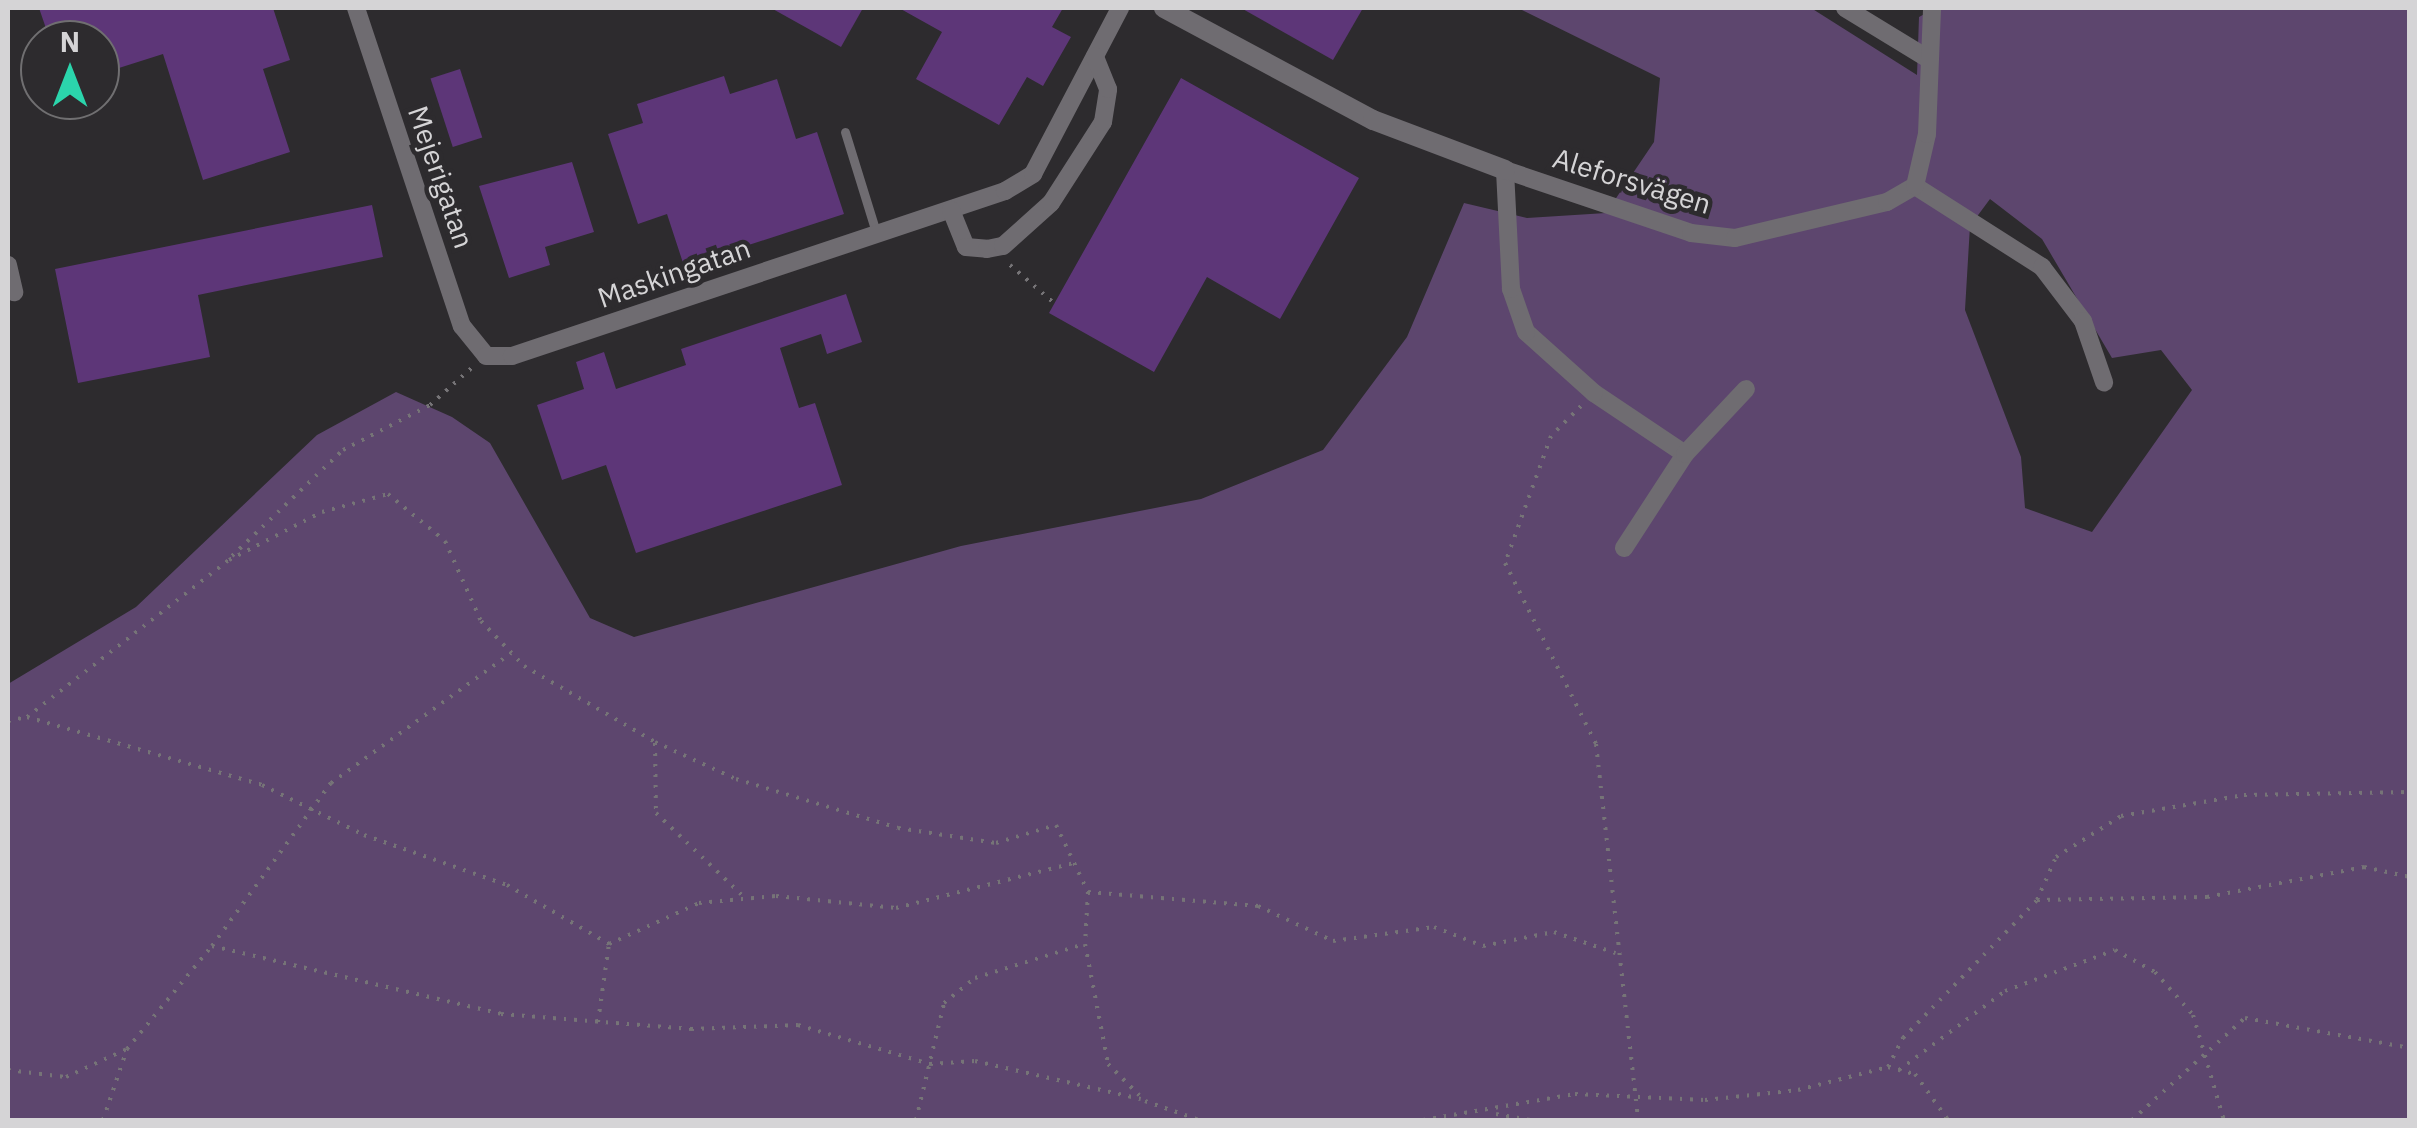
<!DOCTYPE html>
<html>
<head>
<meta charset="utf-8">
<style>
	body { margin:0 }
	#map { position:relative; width:2417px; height:1128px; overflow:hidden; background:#2d2b2e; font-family:"IBM Plex Sans",sans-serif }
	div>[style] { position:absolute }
	.green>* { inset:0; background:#5d466e }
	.building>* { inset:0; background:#5d3678; transform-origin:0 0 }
	.path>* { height:4px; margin-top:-2px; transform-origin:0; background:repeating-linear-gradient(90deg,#767477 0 2.5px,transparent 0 10.5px) }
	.service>* { height:9px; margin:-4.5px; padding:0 4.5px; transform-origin:4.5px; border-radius:4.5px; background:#6f6c71 }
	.minor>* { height:18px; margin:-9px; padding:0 9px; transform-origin:9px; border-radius:9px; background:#6f6c71 }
	.tertiary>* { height:20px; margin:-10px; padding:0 10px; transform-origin:10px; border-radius:10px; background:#6f6c71 }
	span { translate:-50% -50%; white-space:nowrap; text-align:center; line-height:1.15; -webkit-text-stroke:9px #2d2b2e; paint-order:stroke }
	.street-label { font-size:28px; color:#d5d4d6 }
	.frame { position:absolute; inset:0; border:10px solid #d5d4d6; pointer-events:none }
	.north { position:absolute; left:20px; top:20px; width:100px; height:100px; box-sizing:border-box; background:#2d2b2e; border:2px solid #706f71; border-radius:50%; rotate:0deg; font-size:28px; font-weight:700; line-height:40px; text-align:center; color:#d5d4d6 }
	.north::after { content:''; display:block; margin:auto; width:35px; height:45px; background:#2bd5ac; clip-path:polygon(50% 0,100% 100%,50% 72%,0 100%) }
</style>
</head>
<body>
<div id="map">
	<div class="green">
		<div style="clip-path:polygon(evenodd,1518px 8px,1811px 8px,1917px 75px,1919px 17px,1936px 8px,2409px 8px,2409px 1120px,8px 1120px,8px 684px,136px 607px,317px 435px,396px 392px,452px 417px,490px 443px,590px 618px,634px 637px,961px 546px,1201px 499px,1323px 450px,1407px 337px,1464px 203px,1527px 218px,1606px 213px,1654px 142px,1660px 78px,1518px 8px,1990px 199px,2042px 239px,2112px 358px,2161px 350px,2192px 390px,2092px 532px,2025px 508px,2021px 457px,1965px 310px,1970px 226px,1990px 199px)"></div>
	</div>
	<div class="building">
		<div style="clip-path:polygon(39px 8px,273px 8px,290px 60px,263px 69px,290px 152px,203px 180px,163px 54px,100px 74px,100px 40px,50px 40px)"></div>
		<div style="clip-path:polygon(771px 8px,863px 8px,841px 47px)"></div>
		<div style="clip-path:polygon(899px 8px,1063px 8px,1052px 27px,1071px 37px,1043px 86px,1027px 77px,999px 125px,916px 79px,942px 32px)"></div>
		<div style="clip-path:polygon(1241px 8px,1363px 8px,1333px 60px)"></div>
		<div style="left:460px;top:69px;width:72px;height:31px;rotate:72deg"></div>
		<div style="clip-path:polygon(724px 76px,730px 94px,777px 79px,796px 139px,817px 132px,844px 214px,684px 266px,667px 214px,638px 224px,608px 134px,643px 123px,637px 104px)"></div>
		<div style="clip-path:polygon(1181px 78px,1359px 178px,1280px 319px,1207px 277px,1154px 372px,1049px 313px)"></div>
		<div style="clip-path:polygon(572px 162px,594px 232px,545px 247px,550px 265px,509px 278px,479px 186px)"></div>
		<div style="clip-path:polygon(372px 205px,383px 257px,198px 295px,210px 357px,78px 383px,55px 269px)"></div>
		<div style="clip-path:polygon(846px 294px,862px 342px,827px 354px,821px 334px,780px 348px,799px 408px,815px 403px,842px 485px,636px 553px,606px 465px,562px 480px,537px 405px,584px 389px,576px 362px,604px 352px,616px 389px,686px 365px,681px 349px)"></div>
	</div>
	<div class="path">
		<div style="left:1010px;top:265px;width:58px;rotate:40.8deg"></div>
		<div style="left:1581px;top:406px;width:42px;rotate:135deg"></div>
		<div style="left:1551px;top:436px;width:135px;rotate:109.9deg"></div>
		<div style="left:1505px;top:563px;width:203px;rotate:63.3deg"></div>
		<div style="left:1596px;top:744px;width:378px;rotate:83.6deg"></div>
		<div style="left:232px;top:556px;width:153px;rotate:-43.7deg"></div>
		<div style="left:343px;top:450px;width:98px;rotate:-27.3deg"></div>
		<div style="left:430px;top:405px;width:59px;rotate:-41.6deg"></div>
		<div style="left:27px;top:717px;width:245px;rotate:16.1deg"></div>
		<div style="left:262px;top:785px;width:114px;rotate:26.1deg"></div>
		<div style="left:364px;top:835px;width:151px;rotate:19.3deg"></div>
		<div style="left:507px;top:885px;width:118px;rotate:30deg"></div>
		<div style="left:609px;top:944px;width:99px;rotate:-24.5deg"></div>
		<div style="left:699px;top:903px;width:77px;rotate:-5.2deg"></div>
		<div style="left:776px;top:896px;width:121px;rotate:5.7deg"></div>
		<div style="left:896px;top:908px;width:184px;rotate:-14.2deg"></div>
		<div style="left:8px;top:721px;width:19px;rotate:-12deg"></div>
		<div style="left:27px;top:717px;width:256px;rotate:-37.9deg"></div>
		<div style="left:229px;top:560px;width:105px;rotate:-27.3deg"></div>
		<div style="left:322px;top:512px;width:68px;rotate:-15.3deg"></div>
		<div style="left:388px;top:494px;width:74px;rotate:39.5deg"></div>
		<div style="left:445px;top:541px;width:88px;rotate:65.8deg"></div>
		<div style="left:481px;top:621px;width:62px;rotate:46.3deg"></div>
		<div style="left:524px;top:666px;width:151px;rotate:30.1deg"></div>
		<div style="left:655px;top:742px;width:89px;rotate:24.6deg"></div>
		<div style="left:736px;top:779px;width:169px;rotate:16.8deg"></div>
		<div style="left:898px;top:828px;width:99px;rotate:8.7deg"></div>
		<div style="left:996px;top:843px;width:63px;rotate:-16.7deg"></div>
		<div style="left:1056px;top:825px;width:74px;rotate:64.5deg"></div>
		<div style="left:1088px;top:892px;width:52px;rotate:93.3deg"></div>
		<div style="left:1085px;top:944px;width:122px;rotate:79.1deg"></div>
		<div style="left:1108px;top:1064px;width:52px;rotate:45deg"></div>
		<div style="left:1145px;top:1101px;width:57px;rotate:19.4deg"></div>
		<div style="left:655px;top:743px;width:70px;rotate:89.2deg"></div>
		<div style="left:656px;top:813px;width:124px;rotate:43.7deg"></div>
		<div style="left:1088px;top:892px;width:171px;rotate:4.7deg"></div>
		<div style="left:1258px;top:906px;width:83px;rotate:25deg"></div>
		<div style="left:1333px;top:941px;width:102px;rotate:-7.9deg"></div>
		<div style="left:1434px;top:927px;width:53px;rotate:21.2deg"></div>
		<div style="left:1483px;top:946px;width:72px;rotate:-11.2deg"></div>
		<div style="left:1554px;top:932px;width:65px;rotate:19deg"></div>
		<div style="left:2037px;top:900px;width:47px;rotate:-66.2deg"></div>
		<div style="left:2056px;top:857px;width:77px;rotate:-32.2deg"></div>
		<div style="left:2121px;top:816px;width:125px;rotate:-9.7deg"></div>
		<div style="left:2244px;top:795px;width:166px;rotate:-1deg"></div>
		<div style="left:212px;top:946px;width:202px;rotate:-53.9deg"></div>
		<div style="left:331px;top:783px;width:222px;rotate:-35.8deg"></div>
		<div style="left:598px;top:1022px;width:79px;rotate:-82deg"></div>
		<div style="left:1888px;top:1067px;width:33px;rotate:-63deg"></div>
		<div style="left:1903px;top:1038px;width:192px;rotate:-45.8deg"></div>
		<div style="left:2037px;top:900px;width:170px;rotate:-1deg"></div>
		<div style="left:2207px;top:897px;width:160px;rotate:-10.8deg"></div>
		<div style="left:2364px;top:867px;width:47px;rotate:12.3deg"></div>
		<div style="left:8px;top:1070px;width:58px;rotate:6.9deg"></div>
		<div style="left:66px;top:1077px;width:67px;rotate:-24.7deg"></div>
		<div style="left:127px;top:1049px;width:134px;rotate:-50.5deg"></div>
		<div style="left:212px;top:946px;width:297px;rotate:13.2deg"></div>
		<div style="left:501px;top:1014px;width:191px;rotate:4.5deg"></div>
		<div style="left:691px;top:1029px;width:107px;rotate:-2.1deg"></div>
		<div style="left:798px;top:1025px;width:138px;rotate:16.5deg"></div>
		<div style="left:930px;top:1064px;width:45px;rotate:-3.8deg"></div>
		<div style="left:975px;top:1061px;width:170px;rotate:12.9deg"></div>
		<div style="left:1899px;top:1070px;width:132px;rotate:-36.7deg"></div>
		<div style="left:2005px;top:991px;width:117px;rotate:-20.4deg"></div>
		<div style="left:2115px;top:950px;width:46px;rotate:28.8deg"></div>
		<div style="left:2155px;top:972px;width:57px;rotate:48.5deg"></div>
		<div style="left:2193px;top:1015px;width:109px;rotate:73.6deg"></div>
		<div style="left:1496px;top:1114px;width:35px;rotate:10deg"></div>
		<div style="left:103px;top:1120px;width:75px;rotate:-71.3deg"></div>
		<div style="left:916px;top:1120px;width:120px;rotate:-76.5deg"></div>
		<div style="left:944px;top:1003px;width:40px;rotate:-39deg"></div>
		<div style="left:975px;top:978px;width:114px;rotate:-17.3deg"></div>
		<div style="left:1423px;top:1120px;width:154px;rotate:-9.7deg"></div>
		<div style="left:1575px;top:1094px;width:130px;rotate:2.6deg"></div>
		<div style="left:1705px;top:1100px;width:94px;rotate:-6.1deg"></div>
		<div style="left:1798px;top:1090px;width:93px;rotate:-14.3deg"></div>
		<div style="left:1888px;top:1067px;width:28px;rotate:15deg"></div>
		<div style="left:1915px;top:1074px;width:57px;rotate:54.3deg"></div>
		<div style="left:2132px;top:1120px;width:152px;rotate:-42.1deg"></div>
		<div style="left:2245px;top:1018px;width:168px;rotate:10.3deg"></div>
	</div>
	<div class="service">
		<div style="left:845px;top:132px;width:105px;rotate:72.8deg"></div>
	</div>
	<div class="minor">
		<div style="left:356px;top:8px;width:335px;rotate:71.6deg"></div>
		<div style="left:462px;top:326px;width:38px;rotate:51deg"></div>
		<div style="left:486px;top:356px;width:26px"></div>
		<div style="left:512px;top:356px;width:520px;rotate:-18.5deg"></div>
		<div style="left:1005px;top:191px;width:33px;rotate:-31deg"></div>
		<div style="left:1033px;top:174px;width:187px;rotate:-62.3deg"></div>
		<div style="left:1845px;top:8px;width:96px;rotate:31.4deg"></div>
		<div style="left:1915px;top:186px;width:151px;rotate:32.5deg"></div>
		<div style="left:2042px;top:267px;width:68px;rotate:52.8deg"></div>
		<div style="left:2083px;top:321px;width:65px;rotate:71deg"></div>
		<div style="left:951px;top:210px;width:40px;rotate:68deg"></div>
		<div style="left:966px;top:247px;width:21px;rotate:5deg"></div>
		<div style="left:987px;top:249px;width:16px;rotate:-11deg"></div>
		<div style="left:1003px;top:246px;width:64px;rotate:-41.9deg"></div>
		<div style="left:1051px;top:203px;width:96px;rotate:-57.3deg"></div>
		<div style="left:1103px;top:122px;width:33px;rotate:-81deg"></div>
		<div style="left:1108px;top:89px;width:35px;rotate:-112deg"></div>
		<div style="left:8px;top:265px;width:28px;rotate:77deg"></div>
		<div style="left:1685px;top:454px;width:110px;rotate:-146.2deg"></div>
		<div style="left:1594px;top:393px;width:91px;rotate:-138.1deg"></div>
		<div style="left:1526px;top:332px;width:46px;rotate:-109.2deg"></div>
		<div style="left:1511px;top:289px;width:119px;rotate:-92.9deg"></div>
		<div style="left:1505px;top:170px;width:196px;rotate:18.7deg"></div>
		<div style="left:1691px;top:233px;width:44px;rotate:6.5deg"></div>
		<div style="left:1735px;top:238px;width:156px;rotate:-13.3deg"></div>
		<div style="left:1887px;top:202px;width:32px;rotate:-30deg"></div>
		<div style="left:1915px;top:186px;width:53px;rotate:-77deg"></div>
		<div style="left:1927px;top:134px;width:126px;rotate:-87.7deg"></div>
		<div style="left:1624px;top:548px;width:112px;rotate:-57deg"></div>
		<div style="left:1685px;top:454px;width:89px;rotate:-46.8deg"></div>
	</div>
	<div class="tertiary">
		<div style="left:1164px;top:8px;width:237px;rotate:28.2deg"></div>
		<div style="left:1373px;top:120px;width:141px;rotate:20.7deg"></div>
	</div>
	<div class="street-label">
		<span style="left:441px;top:177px;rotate:71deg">Mejerigatan</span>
		<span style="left:1632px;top:181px;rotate:17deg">Aleforsvägen</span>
		<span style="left:674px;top:273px;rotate:-19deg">Maskingatan</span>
	</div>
	<div class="frame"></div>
	<div class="north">N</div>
</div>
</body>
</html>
